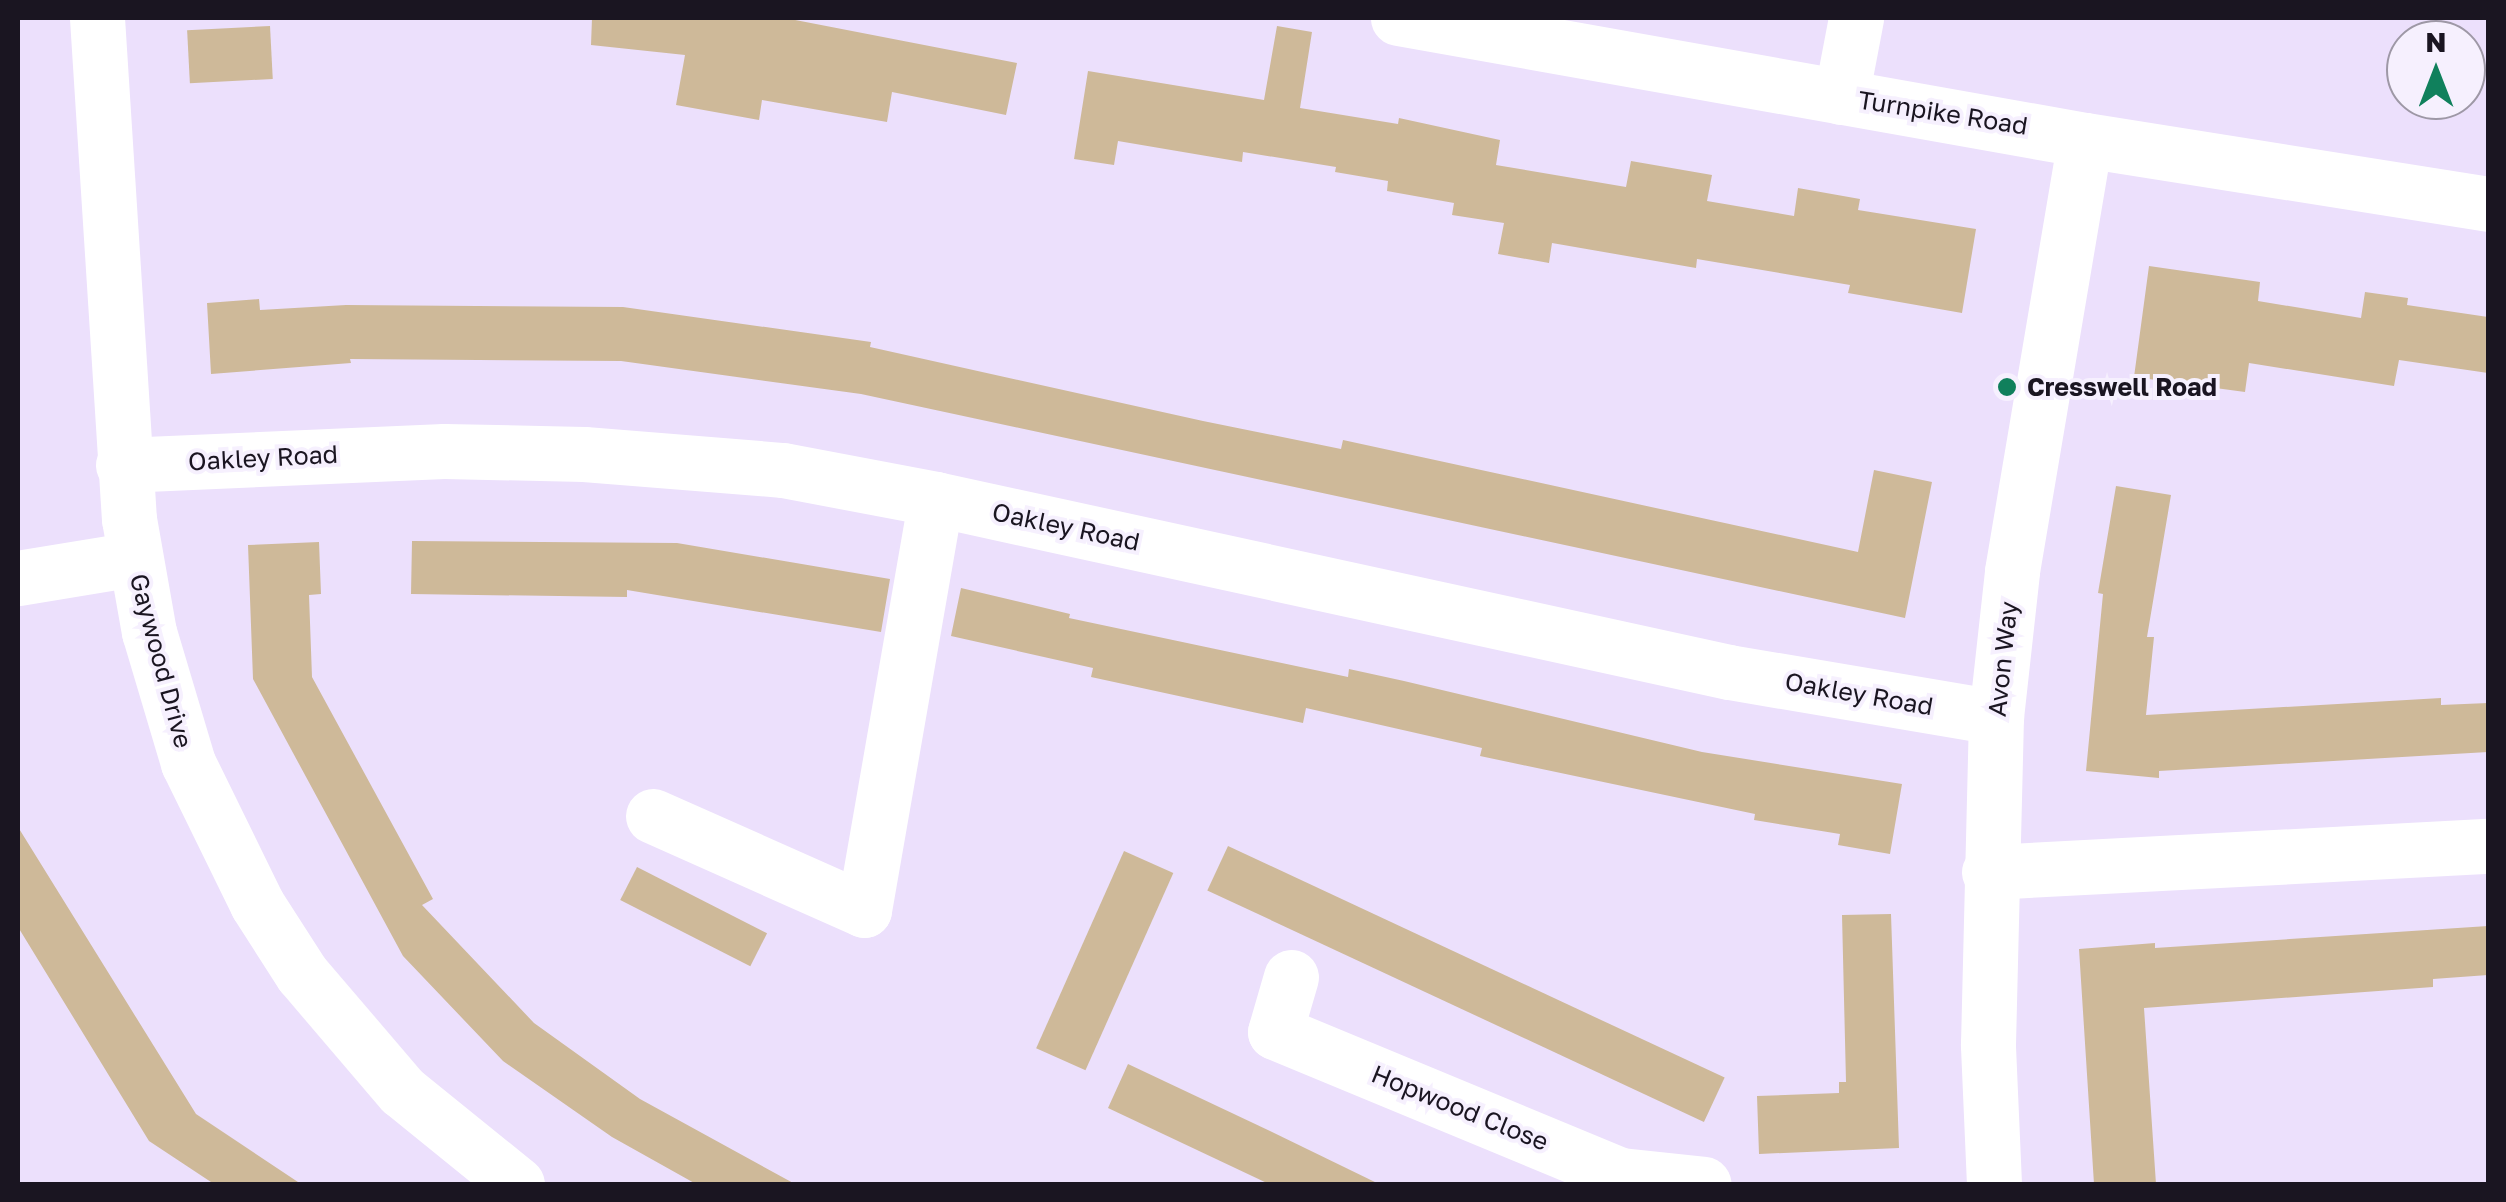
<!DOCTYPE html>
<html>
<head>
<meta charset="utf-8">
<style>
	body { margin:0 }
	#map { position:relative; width:2506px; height:1202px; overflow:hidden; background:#ece0fc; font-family:"Golos Text",sans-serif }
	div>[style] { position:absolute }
	.building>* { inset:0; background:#ceb999; transform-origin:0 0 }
	.minor>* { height:55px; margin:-27.5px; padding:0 27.5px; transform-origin:27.5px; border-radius:27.5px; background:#fff }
	.dots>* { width:28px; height:28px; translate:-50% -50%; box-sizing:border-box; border:5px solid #f6f0fe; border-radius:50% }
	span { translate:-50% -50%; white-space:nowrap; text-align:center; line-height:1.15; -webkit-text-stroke:8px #f6f0fe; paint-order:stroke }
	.street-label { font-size:25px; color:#1a1521 }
	.poi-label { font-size:25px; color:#1a1521; font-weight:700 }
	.left { translate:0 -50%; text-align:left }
	.frame { position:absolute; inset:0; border:20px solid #1a1521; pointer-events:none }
	.north { position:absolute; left:2386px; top:20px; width:100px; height:100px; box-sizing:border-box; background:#f6f0fe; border:2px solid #9e98a6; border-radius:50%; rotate:0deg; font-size:28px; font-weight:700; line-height:40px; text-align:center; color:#1a1521 }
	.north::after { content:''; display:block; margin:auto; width:35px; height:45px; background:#10805c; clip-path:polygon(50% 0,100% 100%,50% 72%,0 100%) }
</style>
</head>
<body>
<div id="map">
	<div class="building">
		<div style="clip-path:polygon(592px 18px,785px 18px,1017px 63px,1006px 115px,892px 92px,887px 122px,762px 100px,759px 120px,676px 105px,685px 55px,591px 45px)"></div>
		<div style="left:270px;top:26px;width:53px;height:83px;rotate:87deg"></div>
		<div style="clip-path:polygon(1277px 26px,1312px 32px,1300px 108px,1398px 124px,1399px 118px,1500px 140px,1496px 165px,1626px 187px,1631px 161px,1712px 175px,1707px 201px,1794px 216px,1798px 188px,1860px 199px,1858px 210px,1976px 229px,1962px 313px,1848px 293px,1850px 285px,1697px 259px,1696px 268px,1552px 243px,1549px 263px,1498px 254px,1504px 223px,1452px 215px,1454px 203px,1387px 191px,1388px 181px,1335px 172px,1336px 167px,1243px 152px,1242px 162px,1118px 141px,1114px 165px,1074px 159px,1088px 71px,1264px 100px)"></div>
		<div style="clip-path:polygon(2149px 266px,2260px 282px,2258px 301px,2361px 318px,2365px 292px,2408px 298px,2407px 305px,2488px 317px,2488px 373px,2399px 360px,2394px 386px,2249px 363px,2245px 392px,2134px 377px)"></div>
		<div style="clip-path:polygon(259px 299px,260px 310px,346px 305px,623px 307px,871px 342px,870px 347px,1203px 421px,1341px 449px,1343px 440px,1858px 552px,1874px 470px,1932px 482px,1905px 618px,861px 394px,621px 361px,350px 359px,351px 363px,211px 374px,207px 303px)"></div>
		<div style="clip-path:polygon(2116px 486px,2171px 495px,2147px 637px,2154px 637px,2146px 715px,2441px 698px,2441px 705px,2488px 703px,2488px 752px,2159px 771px,2159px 778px,2086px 771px,2103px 594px,2098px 593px)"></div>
		<div style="clip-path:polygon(412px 541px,677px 543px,890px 579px,881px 632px,627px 590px,627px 597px,411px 594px)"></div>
		<div style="clip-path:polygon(319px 542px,321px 594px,309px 595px,312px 677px,433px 899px,422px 905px,534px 1023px,640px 1099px,795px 1184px,696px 1184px,612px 1137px,503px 1061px,403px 956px,253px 679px,248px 545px)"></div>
		<div style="clip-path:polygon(961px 588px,1070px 614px,1069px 618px,1348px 677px,1349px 669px,1404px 681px,1702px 752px,1902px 784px,1890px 854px,1838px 845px,1840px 834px,1754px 820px,1755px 814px,1480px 756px,1482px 748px,1306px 708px,1303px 723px,1091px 677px,1093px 668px,951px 636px)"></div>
		<div style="clip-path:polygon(18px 827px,196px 1114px,301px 1184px,214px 1184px,149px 1141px,18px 927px)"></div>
		<div style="left:1228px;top:846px;width:548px;height:49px;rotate:25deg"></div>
		<div style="left:1124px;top:851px;width:54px;height:216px;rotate:24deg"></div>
		<div style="left:637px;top:867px;width:146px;height:37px;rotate:27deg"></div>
		<div style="clip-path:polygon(1891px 914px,1899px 1148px,1759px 1154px,1757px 1096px,1839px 1093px,1839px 1082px,1846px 1082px,1842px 915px)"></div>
		<div style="clip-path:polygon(2488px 926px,2488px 975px,2433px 979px,2433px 987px,2144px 1008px,2156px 1184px,2094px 1184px,2079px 949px,2155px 943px,2155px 948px)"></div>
		<div style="clip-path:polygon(1128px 1064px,1270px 1131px,1379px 1184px,1269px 1184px,1108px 1108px)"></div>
	</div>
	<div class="minor">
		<div style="left:97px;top:18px;width:502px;rotate:86.35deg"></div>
		<div style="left:129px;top:519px;width:115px;rotate:80deg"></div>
		<div style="left:149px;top:632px;width:137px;rotate:73.4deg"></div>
		<div style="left:188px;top:763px;width:157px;rotate:63.9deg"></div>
		<div style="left:257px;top:904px;width:83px;rotate:57.3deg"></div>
		<div style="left:302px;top:974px;width:154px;rotate:49.5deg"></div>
		<div style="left:402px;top:1091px;width:148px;rotate:39deg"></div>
		<div style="left:1398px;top:18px;width:698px;rotate:10.07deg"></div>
		<div style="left:2085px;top:140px;width:408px;rotate:9deg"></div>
		<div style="left:1841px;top:97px;width:80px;rotate:-79.2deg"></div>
		<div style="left:123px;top:465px;width:321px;rotate:-2.5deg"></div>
		<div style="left:444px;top:451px;width:140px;rotate:1.2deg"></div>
		<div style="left:584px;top:454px;width:200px;rotate:4.6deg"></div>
		<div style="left:783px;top:470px;width:156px;rotate:10.7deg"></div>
		<div style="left:936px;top:499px;width:812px;rotate:12.31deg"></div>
		<div style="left:1729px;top:672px;width:271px;rotate:9.6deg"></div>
		<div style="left:18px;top:578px;width:118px;rotate:-9.3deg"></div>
		<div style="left:653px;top:816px;width:231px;rotate:24deg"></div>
		<div style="left:864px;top:910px;width:417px;rotate:-80.1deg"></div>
		<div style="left:1989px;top:872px;width:500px;rotate:-3deg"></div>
		<div style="left:1291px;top:977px;width:57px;rotate:106.2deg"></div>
		<div style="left:1275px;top:1032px;width:374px;rotate:22.5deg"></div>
		<div style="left:1621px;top:1175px;width:83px;rotate:6.2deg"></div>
		<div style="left:1994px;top:1184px;width:140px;rotate:-92.5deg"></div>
		<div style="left:1988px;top:1044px;width:327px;rotate:-88.6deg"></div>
		<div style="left:1996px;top:717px;width:147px;rotate:-83.7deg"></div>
		<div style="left:2012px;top:571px;width:437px;rotate:-80.4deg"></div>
	</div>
	<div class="dots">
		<div style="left:2007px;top:387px;background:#10805c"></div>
	</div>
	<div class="street-label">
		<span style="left:1943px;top:113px;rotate:9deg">Turnpike Road</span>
		<span style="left:263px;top:458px;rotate:-3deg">Oakley Road</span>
		<span style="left:1066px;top:527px;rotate:12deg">Oakley Road</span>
		<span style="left:2003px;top:659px;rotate:-84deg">Avon Way</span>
		<span style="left:161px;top:661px;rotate:75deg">Gaywood Drive</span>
		<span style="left:1859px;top:694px;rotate:10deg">Oakley Road</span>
		<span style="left:1460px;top:1108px;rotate:22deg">Hopwood Close</span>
	</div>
	<div class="poi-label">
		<span class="left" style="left:2027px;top:387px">Cresswell Road</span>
	</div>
	<div class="frame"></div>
	<div class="north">N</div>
</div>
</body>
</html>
